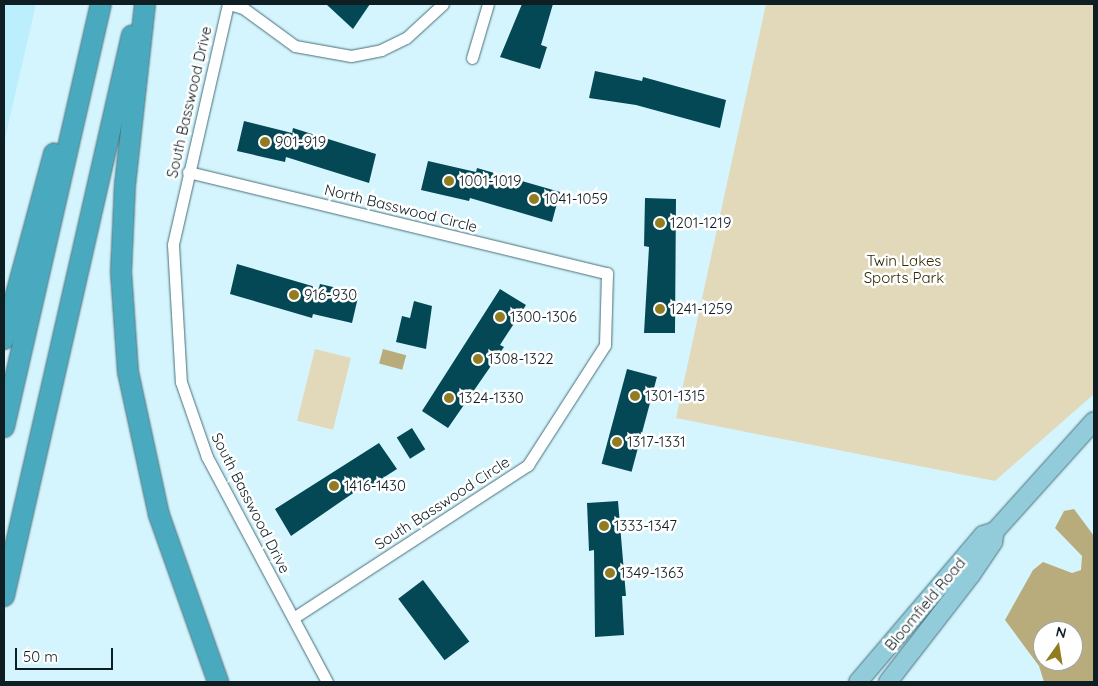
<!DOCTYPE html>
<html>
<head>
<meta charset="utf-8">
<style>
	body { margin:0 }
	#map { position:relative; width:1098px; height:686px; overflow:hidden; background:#d4f5fe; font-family:Quicksand,sans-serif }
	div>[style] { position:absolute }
	.built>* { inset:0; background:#bceffc }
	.green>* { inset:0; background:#e1d9b9; transform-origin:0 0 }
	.water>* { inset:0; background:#b8ac7d; transform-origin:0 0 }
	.building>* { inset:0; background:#044856; transform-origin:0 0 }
	.roads { filter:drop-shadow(0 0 1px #486e78) drop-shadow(0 0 1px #486e78) }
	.minor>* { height:11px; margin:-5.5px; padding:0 5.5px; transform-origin:5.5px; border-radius:5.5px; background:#fff }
	.primary>* { height:18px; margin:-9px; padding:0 9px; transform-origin:9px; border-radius:9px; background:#92cbd9 }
	.motorway>* { height:20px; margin:-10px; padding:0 10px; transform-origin:10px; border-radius:10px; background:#49a9bf }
	.dots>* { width:14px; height:14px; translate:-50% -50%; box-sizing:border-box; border:2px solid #fff; border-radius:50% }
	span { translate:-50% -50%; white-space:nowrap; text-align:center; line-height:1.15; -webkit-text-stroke:5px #fff; paint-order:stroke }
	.street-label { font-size:15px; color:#0e1e22 }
	.poi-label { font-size:15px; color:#0e1e22 }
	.left { translate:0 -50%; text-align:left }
	.park-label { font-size:15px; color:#322801 }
	.frame { position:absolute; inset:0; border:5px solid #0e1e22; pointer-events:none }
	.north { position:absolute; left:1033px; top:621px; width:50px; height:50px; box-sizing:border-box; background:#fff; border:1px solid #9fa5a7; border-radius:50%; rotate:13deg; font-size:14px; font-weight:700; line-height:20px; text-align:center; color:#0e1e22 }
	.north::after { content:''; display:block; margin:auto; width:18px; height:22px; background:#927c22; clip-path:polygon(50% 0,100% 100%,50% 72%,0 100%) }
	.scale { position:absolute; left:15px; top:648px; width:98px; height:22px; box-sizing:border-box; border:2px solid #0e1e22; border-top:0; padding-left:6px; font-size:15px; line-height:18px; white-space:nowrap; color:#0e1e22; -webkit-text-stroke:4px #fff; paint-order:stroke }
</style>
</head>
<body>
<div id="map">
	<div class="built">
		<div style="clip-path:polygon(4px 4px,36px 4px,4px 143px)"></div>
	</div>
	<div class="green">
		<div style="clip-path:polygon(766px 4px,1094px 4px,1094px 394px,995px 481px,676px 418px)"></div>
		<div style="left:315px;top:349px;width:37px;height:74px;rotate:14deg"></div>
	</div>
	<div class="water">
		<div style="left:383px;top:349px;width:24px;height:15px;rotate:15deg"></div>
		<div style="clip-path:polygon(evenodd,1074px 509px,1094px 536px,1094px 682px,1044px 682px,1039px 666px,1005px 620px,1033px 570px,1043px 562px,1072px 573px,1081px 570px,1082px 556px,1055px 528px,1064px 511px,1074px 509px,1043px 631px,1073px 631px,1073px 661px,1043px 661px,1043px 631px)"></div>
	</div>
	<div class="building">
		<div style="clip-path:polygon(326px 4px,370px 4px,353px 29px)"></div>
		<div style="clip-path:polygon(522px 4px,553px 4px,541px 45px,547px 47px,540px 69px,500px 57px)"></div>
		<div style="clip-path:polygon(595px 71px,642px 81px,643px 77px,726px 100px,720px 128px,636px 105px,589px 98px)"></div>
		<div style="clip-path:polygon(244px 121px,292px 133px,293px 128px,376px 154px,369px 183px,286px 157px,285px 162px,237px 151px)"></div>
		<div style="clip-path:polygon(428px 161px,476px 172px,477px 168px,560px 192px,552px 222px,470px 198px,469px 201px,421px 190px)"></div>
		<div style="clip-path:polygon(645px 198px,676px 199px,675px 333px,644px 333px,649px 247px,644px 246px)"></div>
		<div style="clip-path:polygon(237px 264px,319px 288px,320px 284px,359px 293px,352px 323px,313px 314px,312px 318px,230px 294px)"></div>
		<div style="clip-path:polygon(500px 289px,526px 305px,500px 345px,504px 347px,448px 428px,422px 411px)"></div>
		<div style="clip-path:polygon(414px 301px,432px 306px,426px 349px,396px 342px,402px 316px,410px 318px)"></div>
		<div style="left:627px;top:369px;width:31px;height:98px;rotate:15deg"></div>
		<div style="left:412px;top:428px;width:25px;height:18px;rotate:58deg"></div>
		<div style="clip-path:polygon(379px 443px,397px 469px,364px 490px,362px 487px,291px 536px,275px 509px)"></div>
		<div style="clip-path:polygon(618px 501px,626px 596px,622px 596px,624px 635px,595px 637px,594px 550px,589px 551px,587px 503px)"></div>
		<div style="left:423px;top:580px;width:77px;height:31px;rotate:53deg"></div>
	</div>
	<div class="roads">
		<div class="minor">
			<div style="left:228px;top:4px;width:247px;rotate:102.9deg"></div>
			<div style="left:173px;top:245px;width:137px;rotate:86.7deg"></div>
			<div style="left:181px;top:382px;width:79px;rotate:70.9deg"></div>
			<div style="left:207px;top:457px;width:255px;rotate:61.9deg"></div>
			<div style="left:229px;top:4px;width:15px;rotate:16deg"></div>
			<div style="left:243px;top:8px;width:64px;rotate:36.2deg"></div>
			<div style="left:295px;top:46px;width:57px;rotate:10.1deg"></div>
			<div style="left:351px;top:56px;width:31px;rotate:-11deg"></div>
			<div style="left:381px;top:50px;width:28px;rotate:-26deg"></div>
			<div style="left:406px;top:38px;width:50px;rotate:-42.6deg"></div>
			<div style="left:472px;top:58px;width:56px;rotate:-73.5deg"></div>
			<div style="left:188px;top:172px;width:431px;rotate:13.6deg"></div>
			<div style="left:607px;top:273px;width:72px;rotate:91.6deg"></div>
			<div style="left:605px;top:345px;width:143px;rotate:122.7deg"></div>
			<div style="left:528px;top:465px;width:280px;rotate:146.9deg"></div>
		</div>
		<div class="primary">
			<div style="left:858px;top:682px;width:193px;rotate:-49.6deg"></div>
			<div style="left:983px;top:535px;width:13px;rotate:-18deg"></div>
			<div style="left:888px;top:682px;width:135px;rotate:-52.2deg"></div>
			<div style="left:971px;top:575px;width:40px;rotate:-56deg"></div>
			<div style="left:993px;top:542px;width:11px;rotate:-80deg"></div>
			<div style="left:995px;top:531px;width:148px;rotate:-48deg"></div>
		</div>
		<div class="motorway">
			<div style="left:145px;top:4px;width:181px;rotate:96.3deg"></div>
			<div style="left:125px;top:184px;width:88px;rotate:92.6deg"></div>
			<div style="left:121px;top:272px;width:100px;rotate:86deg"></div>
			<div style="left:128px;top:372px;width:146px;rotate:77.8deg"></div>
			<div style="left:159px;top:515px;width:177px;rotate:70.5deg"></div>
			<div style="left:4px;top:339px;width:192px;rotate:-74.9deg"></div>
			<div style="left:4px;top:427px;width:434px;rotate:-77.1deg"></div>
			<div style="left:4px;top:596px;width:575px;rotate:-77.15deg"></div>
		</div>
	</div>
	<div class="dots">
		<div style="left:265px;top:142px;background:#927c22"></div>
		<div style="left:449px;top:181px;background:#927c22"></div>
		<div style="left:534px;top:199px;background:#927c22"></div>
		<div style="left:660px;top:223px;background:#927c22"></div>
		<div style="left:294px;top:295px;background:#927c22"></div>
		<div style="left:660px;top:309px;background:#927c22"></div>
		<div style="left:500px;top:317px;background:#927c22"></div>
		<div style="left:478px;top:359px;background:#927c22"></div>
		<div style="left:635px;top:396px;background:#927c22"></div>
		<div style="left:449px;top:398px;background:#927c22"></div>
		<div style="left:617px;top:442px;background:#927c22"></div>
		<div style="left:334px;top:486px;background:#927c22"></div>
		<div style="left:604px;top:526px;background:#927c22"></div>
		<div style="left:610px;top:573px;background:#927c22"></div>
	</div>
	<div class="street-label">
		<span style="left:189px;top:102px;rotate:-77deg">South Basswood Drive</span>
		<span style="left:401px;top:208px;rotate:14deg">North Basswood Circle</span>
		<span style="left:251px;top:503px;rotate:63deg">South Basswood Drive</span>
		<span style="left:442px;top:503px;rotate:-33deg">South Basswood Circle</span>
		<span style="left:925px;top:604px;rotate:-50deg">Bloomfield Road</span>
	</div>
	<div class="poi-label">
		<span class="left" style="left:275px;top:142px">901-919</span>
		<span class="left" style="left:459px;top:181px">1001-1019</span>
		<span class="left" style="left:544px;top:199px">1041-1059</span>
		<span class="left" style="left:670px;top:223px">1201-1219</span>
		<span class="left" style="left:304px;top:295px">916-930</span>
		<span class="left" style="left:670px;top:309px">1241-1259</span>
		<span class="left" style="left:510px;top:317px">1300-1306</span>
		<span class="left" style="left:488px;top:359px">1308-1322</span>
		<span class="left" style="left:645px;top:396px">1301-1315</span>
		<span class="left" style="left:459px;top:398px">1324-1330</span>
		<span class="left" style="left:627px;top:442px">1317-1331</span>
		<span class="left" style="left:344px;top:486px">1416-1430</span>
		<span class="left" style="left:614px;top:526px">1333-1347</span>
		<span class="left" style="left:620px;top:573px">1349-1363</span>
	</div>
	<div class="park-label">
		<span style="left:904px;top:269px">Twin Lakes<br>Sports Park</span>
	</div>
	<div class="frame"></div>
	<div class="north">N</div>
	<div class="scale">50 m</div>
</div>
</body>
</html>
